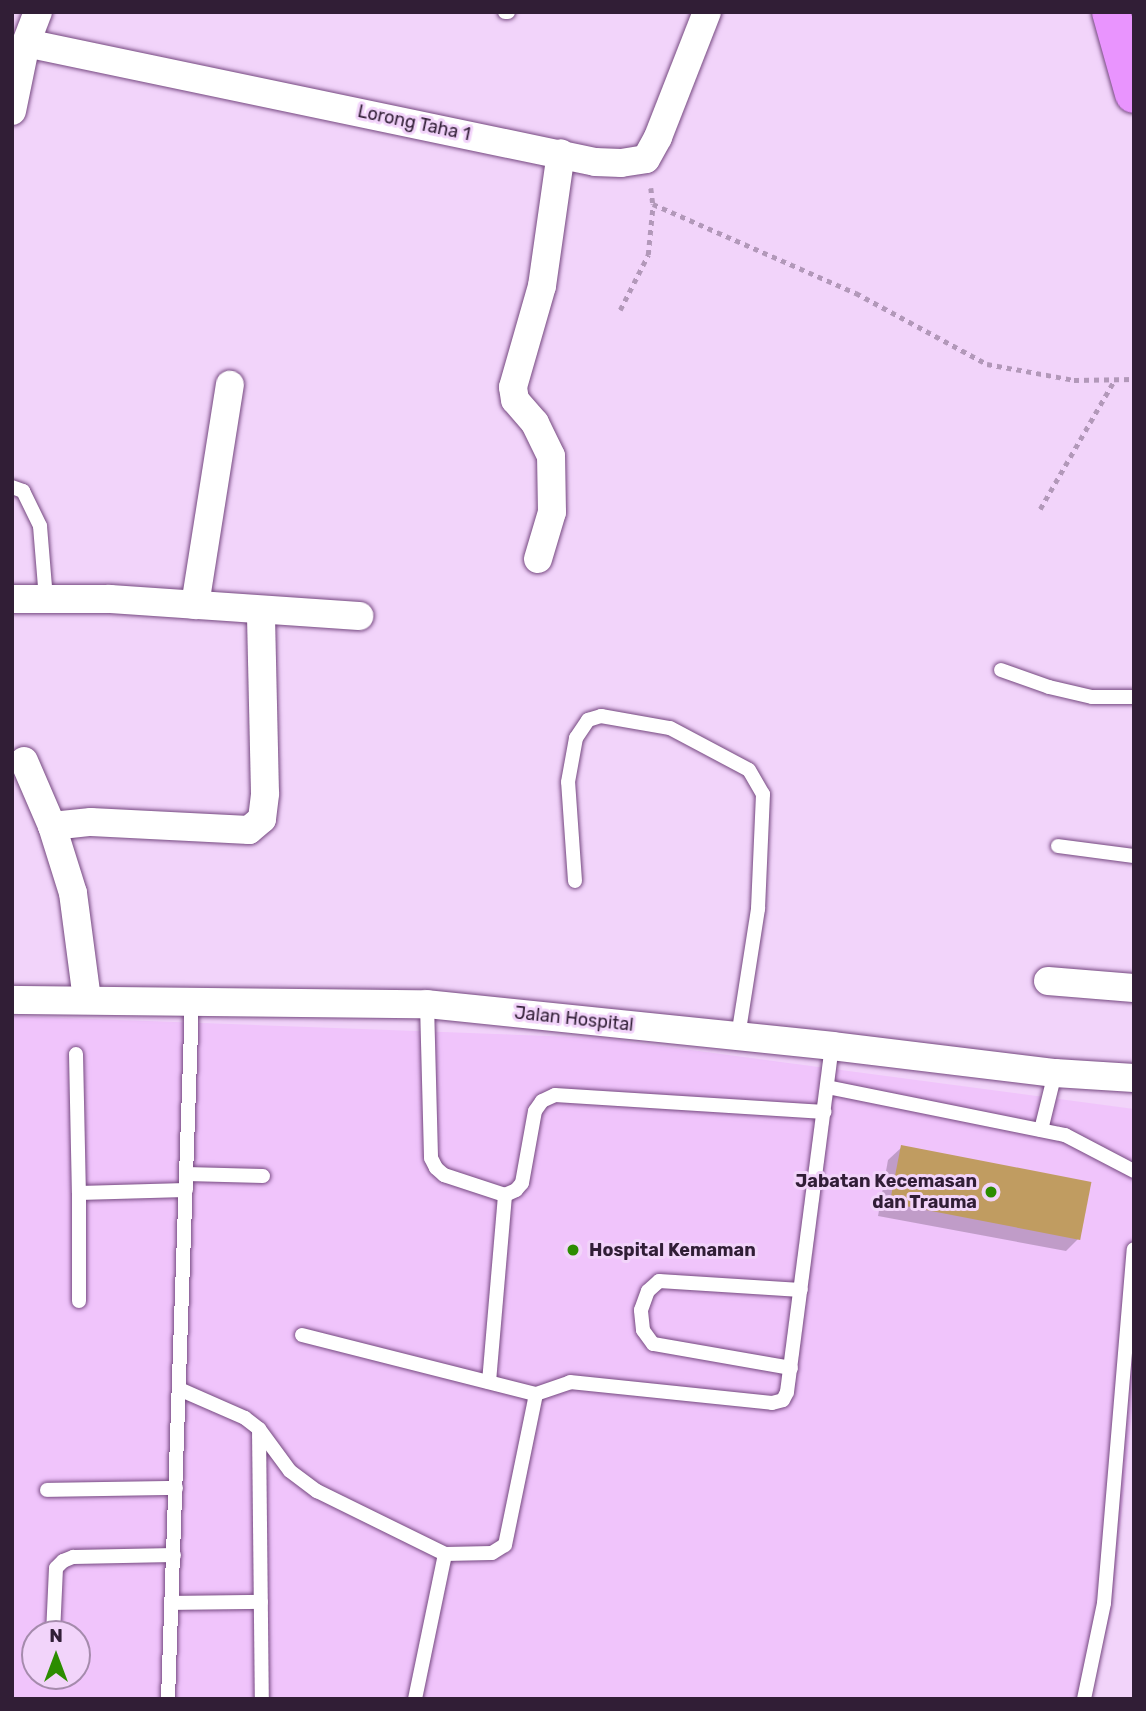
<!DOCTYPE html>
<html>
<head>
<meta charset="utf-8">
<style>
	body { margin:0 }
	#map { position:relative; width:1146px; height:1711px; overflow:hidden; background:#f2d4fa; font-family:Rubik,sans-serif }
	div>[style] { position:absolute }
	.built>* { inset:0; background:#f0c4fb }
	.shadow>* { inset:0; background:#0003 }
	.building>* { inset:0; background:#c09c61; transform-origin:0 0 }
	.path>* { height:4.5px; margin-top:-2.25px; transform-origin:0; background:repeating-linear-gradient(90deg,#b298b9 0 5px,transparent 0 10px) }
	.roads { filter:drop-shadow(0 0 2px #754880) drop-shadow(0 0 2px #754880) }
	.lane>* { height:14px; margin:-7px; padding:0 7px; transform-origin:7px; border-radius:7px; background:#fff }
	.street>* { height:28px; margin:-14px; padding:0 14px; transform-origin:14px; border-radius:14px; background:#fff }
	.highway>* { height:38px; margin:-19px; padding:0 19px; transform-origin:19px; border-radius:19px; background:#e994fe }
	.dots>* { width:19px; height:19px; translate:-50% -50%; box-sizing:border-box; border:4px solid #f2d4fa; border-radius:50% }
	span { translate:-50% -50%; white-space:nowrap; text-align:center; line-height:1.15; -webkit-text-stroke:6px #f2d4fa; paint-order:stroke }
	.street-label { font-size:18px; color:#311e36 }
	.poi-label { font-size:18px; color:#311e36; font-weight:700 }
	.right { translate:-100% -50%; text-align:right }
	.left { translate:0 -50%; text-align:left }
	.frame { position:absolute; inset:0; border:14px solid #311e36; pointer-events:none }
	.north { position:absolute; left:21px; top:1620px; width:70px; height:70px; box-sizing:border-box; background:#f2d4fa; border:2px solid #a58bac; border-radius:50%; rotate:0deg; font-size:19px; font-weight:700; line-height:28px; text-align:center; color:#311e36 }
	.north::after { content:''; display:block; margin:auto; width:24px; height:32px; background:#2c8c00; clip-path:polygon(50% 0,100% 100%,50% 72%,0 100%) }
</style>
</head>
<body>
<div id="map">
	<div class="built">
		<div style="clip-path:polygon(evenodd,12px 1016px,601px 1038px,1134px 1109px,1134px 1392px,1111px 1616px,1087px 1699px,12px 1699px,12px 1016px,35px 1634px,77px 1634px,77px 1676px,35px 1676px,35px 1634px)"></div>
	</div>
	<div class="shadow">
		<div style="clip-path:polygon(902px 1147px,1079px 1238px,1066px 1251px,878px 1216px,888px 1160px)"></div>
	</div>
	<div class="building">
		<div style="left:901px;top:1145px;width:194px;height:59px;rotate:11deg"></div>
	</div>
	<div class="path">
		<div style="left:651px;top:188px;width:16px;rotate:83deg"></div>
		<div style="left:653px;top:204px;width:222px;rotate:23.7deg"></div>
		<div style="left:856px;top:293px;width:149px;rotate:28.5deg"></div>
		<div style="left:987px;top:364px;width:88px;rotate:10.4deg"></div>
		<div style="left:1074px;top:380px;width:60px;rotate:-1deg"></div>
		<div style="left:620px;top:310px;width:62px;rotate:-63deg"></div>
		<div style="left:648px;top:255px;width:51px;rotate:-84.4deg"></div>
		<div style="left:1040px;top:509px;width:150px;rotate:-60deg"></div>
	</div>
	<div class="roads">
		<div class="lane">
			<div style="left:505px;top:12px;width:3px"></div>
			<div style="left:12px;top:487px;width:12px;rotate:20deg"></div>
			<div style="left:23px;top:491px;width:39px;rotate:64deg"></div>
			<div style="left:40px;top:526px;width:73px;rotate:85.3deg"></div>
			<div style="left:1001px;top:670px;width:51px;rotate:19.5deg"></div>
			<div style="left:1049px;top:687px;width:44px;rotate:13.1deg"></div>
			<div style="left:1092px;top:697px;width:42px"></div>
			<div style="left:1058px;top:846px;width:77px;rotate:7.5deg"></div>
			<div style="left:575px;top:881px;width:99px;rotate:-94deg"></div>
			<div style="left:568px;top:782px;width:45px;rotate:-79.7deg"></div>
			<div style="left:576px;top:738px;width:22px;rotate:-56deg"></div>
			<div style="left:588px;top:720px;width:14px;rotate:-17deg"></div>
			<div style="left:601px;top:716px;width:70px;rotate:9.9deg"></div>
			<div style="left:670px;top:728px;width:89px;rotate:28deg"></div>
			<div style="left:749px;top:770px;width:28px;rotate:60deg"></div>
			<div style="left:763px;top:794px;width:115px;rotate:92.5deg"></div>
			<div style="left:758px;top:909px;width:129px;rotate:98.9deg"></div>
			<div style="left:427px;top:1004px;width:154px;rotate:88.5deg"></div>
			<div style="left:431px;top:1158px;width:11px;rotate:63deg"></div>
			<div style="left:436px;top:1168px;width:11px;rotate:41deg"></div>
			<div style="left:444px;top:1175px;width:64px;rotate:18.2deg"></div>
			<div style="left:505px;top:1195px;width:12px;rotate:-24deg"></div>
			<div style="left:516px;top:1190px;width:9px;rotate:-49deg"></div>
			<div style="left:522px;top:1183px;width:73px;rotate:-79.8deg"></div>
			<div style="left:535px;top:1111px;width:12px;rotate:-55deg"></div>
			<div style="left:542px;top:1101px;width:14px;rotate:-25deg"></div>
			<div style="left:555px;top:1095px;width:270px;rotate:3.6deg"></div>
			<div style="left:76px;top:1054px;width:139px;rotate:88.8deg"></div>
			<div style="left:827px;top:1087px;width:243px;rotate:11.4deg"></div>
			<div style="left:1065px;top:1135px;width:78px;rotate:27.6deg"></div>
			<div style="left:1041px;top:1130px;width:59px;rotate:-76.2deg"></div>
			<div style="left:186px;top:1174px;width:77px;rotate:1.5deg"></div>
			<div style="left:79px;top:1301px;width:108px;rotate:-90deg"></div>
			<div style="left:79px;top:1193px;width:107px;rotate:-1.6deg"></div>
			<div style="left:302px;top:1335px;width:241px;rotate:14.2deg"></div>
			<div style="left:536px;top:1394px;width:36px;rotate:-19deg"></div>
			<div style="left:570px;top:1382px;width:203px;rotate:5.9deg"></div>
			<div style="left:772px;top:1403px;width:11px;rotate:-15deg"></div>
			<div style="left:783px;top:1400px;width:9px;rotate:-63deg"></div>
			<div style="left:787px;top:1392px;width:349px;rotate:-82.6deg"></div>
			<div style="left:791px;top:1368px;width:140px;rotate:-170.1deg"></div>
			<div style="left:653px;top:1344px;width:17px;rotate:-126deg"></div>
			<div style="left:643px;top:1330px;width:20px;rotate:-96deg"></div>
			<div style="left:641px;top:1310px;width:20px;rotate:-70deg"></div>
			<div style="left:648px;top:1291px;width:15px;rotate:-42deg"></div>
			<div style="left:659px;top:1281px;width:142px;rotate:3.6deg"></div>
			<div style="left:489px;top:1382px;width:188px;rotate:-85.1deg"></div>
			<div style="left:179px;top:1389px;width:72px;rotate:23.7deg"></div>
			<div style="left:245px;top:1418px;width:18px;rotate:38deg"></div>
			<div style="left:259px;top:1429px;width:52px;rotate:53.6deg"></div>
			<div style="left:290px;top:1471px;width:34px;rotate:37deg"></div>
			<div style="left:317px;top:1491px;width:143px;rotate:26.2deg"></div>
			<div style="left:445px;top:1554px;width:47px;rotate:-1.2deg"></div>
			<div style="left:492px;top:1553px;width:15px;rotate:-32deg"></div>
			<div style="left:505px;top:1545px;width:154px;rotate:-78.4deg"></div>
			<div style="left:259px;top:1429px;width:270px;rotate:89.4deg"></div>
			<div style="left:47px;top:1490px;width:129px;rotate:-0.9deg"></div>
			<div style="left:173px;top:1603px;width:88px;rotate:-0.7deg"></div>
			<div style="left:53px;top:1634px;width:66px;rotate:-87.4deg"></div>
			<div style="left:56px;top:1568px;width:10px;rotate:-45deg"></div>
			<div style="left:63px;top:1561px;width:11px;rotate:-22deg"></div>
			<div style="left:73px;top:1557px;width:101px;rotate:-1.1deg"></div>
			<div style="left:168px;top:1699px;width:699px;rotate:-88.03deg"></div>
			<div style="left:415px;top:1699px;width:148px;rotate:-78.3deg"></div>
			<div style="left:1084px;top:1699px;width:98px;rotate:-78.2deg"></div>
			<div style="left:1104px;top:1603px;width:355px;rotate:-85.2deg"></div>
		</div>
		<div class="street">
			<div style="left:26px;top:43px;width:581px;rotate:11.81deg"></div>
			<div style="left:595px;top:162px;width:26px;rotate:2deg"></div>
			<div style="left:621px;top:163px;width:25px;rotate:-9deg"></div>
			<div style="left:646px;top:159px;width:25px;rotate:-61deg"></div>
			<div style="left:658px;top:137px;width:134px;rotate:-68.6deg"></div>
			<div style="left:12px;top:111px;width:69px;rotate:-78.4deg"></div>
			<div style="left:26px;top:43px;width:33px;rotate:-69deg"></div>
			<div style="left:538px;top:559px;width:49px;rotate:-73.4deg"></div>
			<div style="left:552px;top:512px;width:56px;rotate:-91deg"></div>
			<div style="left:551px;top:456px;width:37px;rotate:-116deg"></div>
			<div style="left:535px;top:423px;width:30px;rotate:-131deg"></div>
			<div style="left:515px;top:400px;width:13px;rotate:-99deg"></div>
			<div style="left:513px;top:387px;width:105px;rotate:-74deg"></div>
			<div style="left:542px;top:286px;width:134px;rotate:-81.9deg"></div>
			<div style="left:12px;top:599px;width:98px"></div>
			<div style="left:110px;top:599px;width:250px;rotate:3.9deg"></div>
			<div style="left:195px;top:605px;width:223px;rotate:-81deg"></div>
			<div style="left:24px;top:761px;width:71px;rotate:66.7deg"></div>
			<div style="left:52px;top:826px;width:39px;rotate:-6deg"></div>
			<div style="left:91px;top:822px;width:158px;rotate:2.9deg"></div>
			<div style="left:249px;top:830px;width:17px;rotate:-40deg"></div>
			<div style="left:262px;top:819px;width:26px;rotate:-83deg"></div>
			<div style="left:265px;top:793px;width:183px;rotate:-91.3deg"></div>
			<div style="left:52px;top:826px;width:70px;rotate:72.6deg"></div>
			<div style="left:73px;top:893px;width:108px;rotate:82.5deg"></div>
			<div style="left:1048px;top:981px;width:86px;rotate:4.7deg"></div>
			<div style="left:12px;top:1000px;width:415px;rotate:0.6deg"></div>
			<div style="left:427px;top:1004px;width:407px;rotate:5.9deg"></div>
			<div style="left:832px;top:1046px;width:225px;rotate:6.9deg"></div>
			<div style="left:1055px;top:1073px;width:79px;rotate:3.6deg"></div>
		</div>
		<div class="highway">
			<div style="left:1111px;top:12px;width:85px;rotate:74.3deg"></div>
		</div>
	</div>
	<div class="dots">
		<div style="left:991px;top:1192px;background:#2c8c00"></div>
		<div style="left:573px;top:1250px;background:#2c8c00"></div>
	</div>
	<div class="street-label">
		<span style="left:414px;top:123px;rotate:12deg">Lorong Taha 1</span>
		<span style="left:574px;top:1019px;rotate:6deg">Jalan Hospital</span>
	</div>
	<div class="poi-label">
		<span class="right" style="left:977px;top:1192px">Jabatan Kecemasan<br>dan Trauma</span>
		<span class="left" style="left:589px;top:1250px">Hospital Kemaman</span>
	</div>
	<div class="frame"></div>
	<div class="north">N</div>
</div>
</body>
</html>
